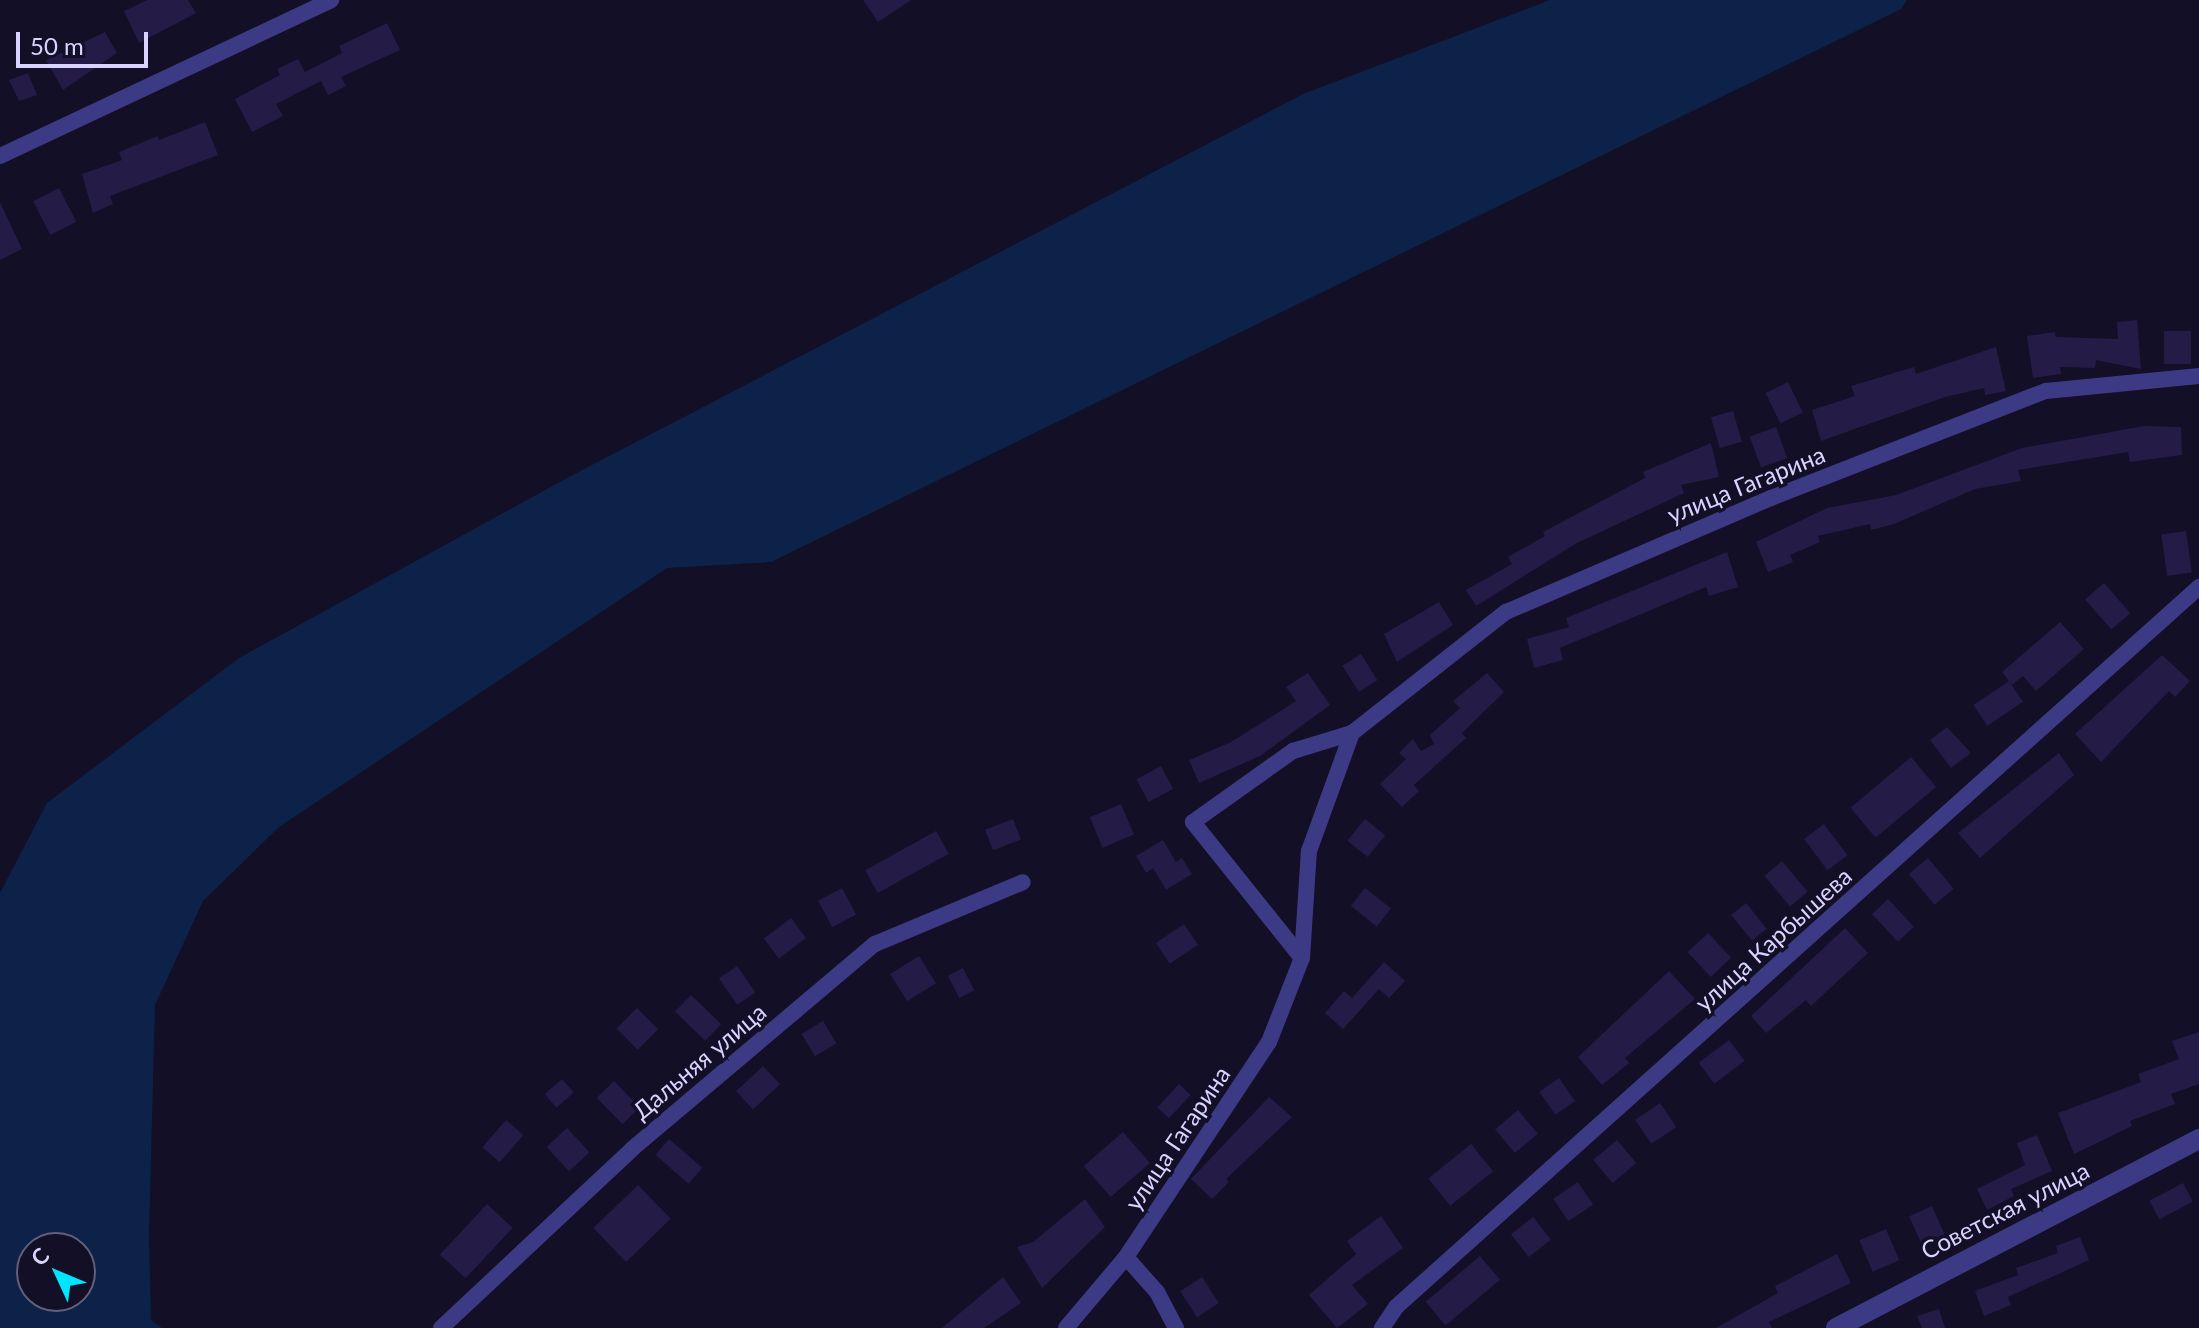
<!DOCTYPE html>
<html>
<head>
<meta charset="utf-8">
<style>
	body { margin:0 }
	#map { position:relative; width:2199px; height:1328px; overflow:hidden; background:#130f26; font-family:Lato,sans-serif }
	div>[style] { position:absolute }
	.water>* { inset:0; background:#0c2248 }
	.building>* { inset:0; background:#241b47; transform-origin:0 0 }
	.minor>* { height:16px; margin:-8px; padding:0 8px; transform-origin:8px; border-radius:8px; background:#3d3a85 }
	.tertiary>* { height:20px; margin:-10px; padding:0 10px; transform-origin:10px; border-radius:10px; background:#3d3a85 }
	span { translate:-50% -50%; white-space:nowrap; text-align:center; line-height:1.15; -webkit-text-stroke:7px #130f26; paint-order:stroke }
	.street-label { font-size:24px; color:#d9d4ff }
	.north { position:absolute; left:16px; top:1232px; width:80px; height:80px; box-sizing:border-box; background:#130f26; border:2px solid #625e7d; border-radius:50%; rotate:314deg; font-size:22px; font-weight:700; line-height:32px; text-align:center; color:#d9d4ff }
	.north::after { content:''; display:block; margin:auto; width:28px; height:36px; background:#00e5ff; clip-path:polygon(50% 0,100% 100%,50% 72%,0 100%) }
	.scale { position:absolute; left:16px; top:32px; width:132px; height:36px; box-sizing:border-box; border:4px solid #d9d4ff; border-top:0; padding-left:10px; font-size:24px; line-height:28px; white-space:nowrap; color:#d9d4ff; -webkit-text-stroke:6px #130f26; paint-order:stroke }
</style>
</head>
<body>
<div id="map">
	<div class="water">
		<div style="clip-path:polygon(evenodd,1550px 0,1907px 0,1901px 9px,771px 562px,667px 568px,279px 827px,203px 901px,155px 1005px,149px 1235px,151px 1320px,162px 1328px,0 1328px,0 893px,47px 803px,239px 658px,567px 478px,1303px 94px,1550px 0,32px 1248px,80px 1248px,80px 1296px,32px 1296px,32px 1248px)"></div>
	</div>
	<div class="building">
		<div style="clip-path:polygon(147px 0,188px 0,196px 13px,139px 43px,124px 11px)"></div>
		<div style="clip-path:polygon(863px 0,911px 0,878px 22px)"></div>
		<div style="clip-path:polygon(387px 23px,400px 50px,341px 77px,346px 86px,328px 95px,321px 81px,276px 104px,283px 116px,252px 132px,235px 99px,280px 75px,277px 69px,298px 59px,305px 72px,342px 53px,339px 46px)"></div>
		<div style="clip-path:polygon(105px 32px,117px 53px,63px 90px,46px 60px)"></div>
		<div style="clip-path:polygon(28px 73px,37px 95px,19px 101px,9px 80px)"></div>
		<div style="clip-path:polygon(205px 122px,218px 155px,110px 196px,113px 204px,93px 213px,82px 174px,122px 160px,119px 152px,158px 136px,159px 140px)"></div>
		<div style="left:59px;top:188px;width:38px;height:29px;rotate:63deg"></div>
		<div style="clip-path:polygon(0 202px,22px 249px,0 260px)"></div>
		<div style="clip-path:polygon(2137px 320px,2141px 369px,2096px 360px,2095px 368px,2060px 367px,2061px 374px,2033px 378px,2027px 336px,2055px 332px,2056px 337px,2118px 339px,2117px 322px)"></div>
		<div style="left:2191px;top:331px;width:33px;height:27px;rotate:90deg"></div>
		<div style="clip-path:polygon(1996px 347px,2006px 391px,1985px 395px,1984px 388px,1945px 397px,1821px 441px,1812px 410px,1855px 396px,1851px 386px,1914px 367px,1916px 374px)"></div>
		<div style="left:1788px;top:382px;width:34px;height:25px;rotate:64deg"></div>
		<div style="left:1733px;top:411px;width:32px;height:23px;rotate:74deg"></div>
		<div style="clip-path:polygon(2144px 426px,2181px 427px,2182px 455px,2130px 462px,2128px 452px,2018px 470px,2021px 481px,1975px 489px,1894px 524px,1871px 530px,1870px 524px,1818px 536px,1820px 542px,1790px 555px,1793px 562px,1768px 572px,1756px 542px,1827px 508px,1896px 495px,2022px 448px)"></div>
		<div style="left:1776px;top:427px;width:33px;height:28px;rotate:70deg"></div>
		<div style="clip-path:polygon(1711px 443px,1719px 477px,1681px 485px,1684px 493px,1575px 544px,1476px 606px,1466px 590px,1512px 564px,1508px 557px,1545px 536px,1543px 532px,1645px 478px,1643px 472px)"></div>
		<div style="left:2186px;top:531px;width:42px;height:25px;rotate:82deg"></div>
		<div style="clip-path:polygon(1727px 552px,1738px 587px,1709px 596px,1706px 587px,1560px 648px,1563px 660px,1534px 668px,1527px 639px,1569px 627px,1566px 618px)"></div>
		<div style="left:2104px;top:583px;width:40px;height:25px;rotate:49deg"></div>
		<div style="clip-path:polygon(1439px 602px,1453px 625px,1397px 662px,1384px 634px)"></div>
		<div style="clip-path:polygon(2060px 622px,2084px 649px,2036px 691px,2023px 676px,2012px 685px,2002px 672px)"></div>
		<div style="left:1361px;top:654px;width:31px;height:22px;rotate:58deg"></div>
		<div style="clip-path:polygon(2162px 655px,2190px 681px,2175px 697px,2169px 691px,2101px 762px,2075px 734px)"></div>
		<div style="clip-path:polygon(1308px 673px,1330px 705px,1260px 756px,1199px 783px,1189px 760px,1231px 742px,1296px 701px,1286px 687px)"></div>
		<div style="clip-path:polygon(1487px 673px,1504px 692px,1462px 733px,1466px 738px,1414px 785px,1419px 791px,1402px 807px,1380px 784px,1406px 759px,1399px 753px,1413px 739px,1421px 751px,1434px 744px,1430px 735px,1460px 708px,1453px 701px)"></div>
		<div style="left:2009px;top:681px;width:25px;height:43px;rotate:56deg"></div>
		<div style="clip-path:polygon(1947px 727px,1971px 753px,1951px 768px,1930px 740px)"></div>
		<div style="clip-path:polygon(2059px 753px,2074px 775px,1980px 858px,1958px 833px)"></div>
		<div style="left:1911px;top:757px;width:39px;height:79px;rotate:50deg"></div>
		<div style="left:1161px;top:766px;width:26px;height:28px;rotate:62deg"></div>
		<div style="left:1121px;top:804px;width:33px;height:34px;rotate:67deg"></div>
		<div style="left:1013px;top:819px;width:22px;height:30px;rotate:69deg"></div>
		<div style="left:1365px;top:819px;width:26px;height:28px;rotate:39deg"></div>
		<div style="left:1824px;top:824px;width:39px;height:25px;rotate:53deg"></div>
		<div style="left:936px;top:831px;width:26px;height:81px;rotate:61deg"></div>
		<div style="clip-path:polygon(1163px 840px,1176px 862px,1182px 858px,1192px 874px,1166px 890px,1153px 868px,1146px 873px,1136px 856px)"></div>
		<div style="left:1928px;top:858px;width:40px;height:25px;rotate:50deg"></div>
		<div style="left:1782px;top:861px;width:40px;height:23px;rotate:50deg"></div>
		<div style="left:842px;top:888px;width:30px;height:27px;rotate:62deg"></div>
		<div style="left:1365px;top:888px;width:33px;height:23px;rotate:38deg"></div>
		<div style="left:1888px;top:899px;width:38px;height:22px;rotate:47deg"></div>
		<div style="left:1746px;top:903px;width:33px;height:19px;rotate:51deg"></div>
		<div style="left:791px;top:918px;width:25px;height:34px;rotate:53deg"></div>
		<div style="left:1184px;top:924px;width:25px;height:34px;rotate:56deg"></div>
		<div style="clip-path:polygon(1845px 928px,1868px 953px,1811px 1006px,1806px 1000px,1766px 1033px,1751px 1016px)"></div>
		<div style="left:1708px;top:933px;width:34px;height:28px;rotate:47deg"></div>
		<div style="left:919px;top:956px;width:32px;height:34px;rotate:58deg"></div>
		<div style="clip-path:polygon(1384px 962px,1405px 981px,1389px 998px,1379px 989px,1343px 1029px,1325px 1013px,1344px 991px,1352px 998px)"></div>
		<div style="left:737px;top:966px;width:32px;height:22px;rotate:55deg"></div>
		<div style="left:963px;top:968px;width:25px;height:17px;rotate:63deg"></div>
		<div style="clip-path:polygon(1669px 971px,1695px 999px,1625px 1058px,1629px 1063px,1602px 1085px,1578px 1057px)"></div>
		<div style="left:691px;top:995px;width:42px;height:23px;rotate:44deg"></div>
		<div style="left:637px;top:1008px;width:30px;height:29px;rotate:45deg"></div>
		<div style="left:823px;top:1021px;width:26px;height:25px;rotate:59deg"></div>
		<div style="clip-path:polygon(2199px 1032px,2199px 1084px,2171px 1094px,2175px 1104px,2130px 1121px,2132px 1126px,2074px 1154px,2058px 1113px,2141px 1082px,2138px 1074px,2179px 1059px,2172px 1041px)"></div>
		<div style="left:1729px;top:1040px;width:26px;height:38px;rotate:53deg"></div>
		<div style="left:763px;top:1066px;width:25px;height:37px;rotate:47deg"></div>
		<div style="left:1559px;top:1078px;width:28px;height:24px;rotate:55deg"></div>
		<div style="left:562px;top:1079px;width:18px;height:23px;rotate:49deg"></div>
		<div style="left:614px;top:1081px;width:37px;height:24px;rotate:46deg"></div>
		<div style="left:1179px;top:1084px;width:16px;height:32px;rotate:43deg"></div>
		<div style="clip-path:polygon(1269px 1097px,1292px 1117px,1226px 1179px,1229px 1182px,1212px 1199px,1191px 1179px)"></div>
		<div style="left:1660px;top:1103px;width:29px;height:30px;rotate:56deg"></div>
		<div style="left:1518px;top:1110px;width:31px;height:30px;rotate:50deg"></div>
		<div style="left:506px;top:1120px;width:23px;height:36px;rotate:41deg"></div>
		<div style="left:567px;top:1128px;width:33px;height:28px;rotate:47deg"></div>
		<div style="left:1123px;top:1132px;width:41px;height:52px;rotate:49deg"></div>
		<div style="clip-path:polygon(2037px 1135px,2052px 1171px,2011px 1189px,2014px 1196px,1987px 1210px,1977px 1189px,2025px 1165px,2017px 1143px)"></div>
		<div style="left:669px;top:1139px;width:44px;height:21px;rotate:41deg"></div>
		<div style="left:1617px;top:1140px;width:30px;height:31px;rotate:50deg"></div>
		<div style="left:1471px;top:1144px;width:35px;height:55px;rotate:51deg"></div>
		<div style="left:1578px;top:1182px;width:27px;height:30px;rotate:56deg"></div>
		<div style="left:2183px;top:1183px;width:21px;height:38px;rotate:62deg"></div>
		<div style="left:638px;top:1185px;width:47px;height:62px;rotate:46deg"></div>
		<div style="clip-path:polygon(1085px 1199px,1105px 1227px,1042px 1288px,1017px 1247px,1033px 1242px)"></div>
		<div style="left:487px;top:1204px;width:35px;height:69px;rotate:43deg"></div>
		<div style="left:1932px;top:1206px;width:35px;height:25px;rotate:66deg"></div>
		<div style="clip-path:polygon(1381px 1216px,1403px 1248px,1352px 1285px,1368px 1304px,1337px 1328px,1309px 1295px,1356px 1254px,1347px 1241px)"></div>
		<div style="left:1533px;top:1217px;width:29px;height:28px;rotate:52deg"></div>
		<div style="left:1886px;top:1229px;width:34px;height:29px;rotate:67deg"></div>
		<div style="clip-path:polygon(2080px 1237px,2089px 1260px,2008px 1297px,2011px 1305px,1984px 1316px,1975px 1291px,2018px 1275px,2016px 1268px,2058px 1253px,2056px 1246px)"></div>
		<div style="clip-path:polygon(1837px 1254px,1851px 1283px,1769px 1322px,1772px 1328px,1716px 1328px,1778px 1293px,1775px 1286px)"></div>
		<div style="left:1480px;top:1256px;width:31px;height:71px;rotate:50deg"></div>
		<div style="clip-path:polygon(1003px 1277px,1021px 1303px,984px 1328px,942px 1328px)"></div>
		<div style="left:1202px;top:1277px;width:31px;height:26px;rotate:57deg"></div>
		<div style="clip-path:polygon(1939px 1309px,1945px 1328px,1922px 1328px,1917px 1316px)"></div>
	</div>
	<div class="minor">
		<div style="left:0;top:156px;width:366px;rotate:-25.2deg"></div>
		<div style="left:1301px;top:957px;width:173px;rotate:-128.7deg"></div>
		<div style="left:1193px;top:822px;width:123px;rotate:-35.4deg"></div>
		<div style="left:1293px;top:751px;width:62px;rotate:-17deg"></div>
		<div style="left:1126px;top:1257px;width:47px;rotate:48.5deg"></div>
		<div style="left:1157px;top:1292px;width:41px;rotate:62.2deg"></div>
		<div style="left:441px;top:1328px;width:262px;rotate:-43.1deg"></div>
		<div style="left:632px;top:1149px;width:318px;rotate:-40.2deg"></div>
		<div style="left:875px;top:944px;width:160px;rotate:-22.7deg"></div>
		<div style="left:1066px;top:1328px;width:93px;rotate:-49.8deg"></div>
		<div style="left:1126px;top:1257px;width:258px;rotate:-56.4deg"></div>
		<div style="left:1269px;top:1042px;width:90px;rotate:-68.6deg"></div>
		<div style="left:1302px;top:958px;width:107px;rotate:-86.3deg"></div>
		<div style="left:1309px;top:851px;width:126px;rotate:-70deg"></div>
		<div style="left:1352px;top:733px;width:196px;rotate:-38.2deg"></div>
		<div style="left:1506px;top:612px;width:288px;rotate:-23.3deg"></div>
		<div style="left:1771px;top:498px;width:295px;rotate:-21.3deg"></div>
		<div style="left:2046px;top:391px;width:154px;rotate:-5.6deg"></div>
		<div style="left:1382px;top:1328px;width:25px;rotate:-56deg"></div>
		<div style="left:1396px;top:1307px;width:1079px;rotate:-41.88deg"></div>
	</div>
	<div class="tertiary">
		<div style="left:1836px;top:1328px;width:409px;rotate:-27.5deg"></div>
	</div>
	<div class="street-label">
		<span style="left:1746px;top:484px;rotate:-22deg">улица Гагарина</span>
		<span style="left:1773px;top:939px;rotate:-42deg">улица Карбышева</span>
		<span style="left:699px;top:1061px;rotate:-40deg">Дальняя улица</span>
		<span style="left:1177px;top:1138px;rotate:-56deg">улица Гагарина</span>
		<span style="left:2005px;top:1210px;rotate:-27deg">Советская улица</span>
	</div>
	<div class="north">С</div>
	<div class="scale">50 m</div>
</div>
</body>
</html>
